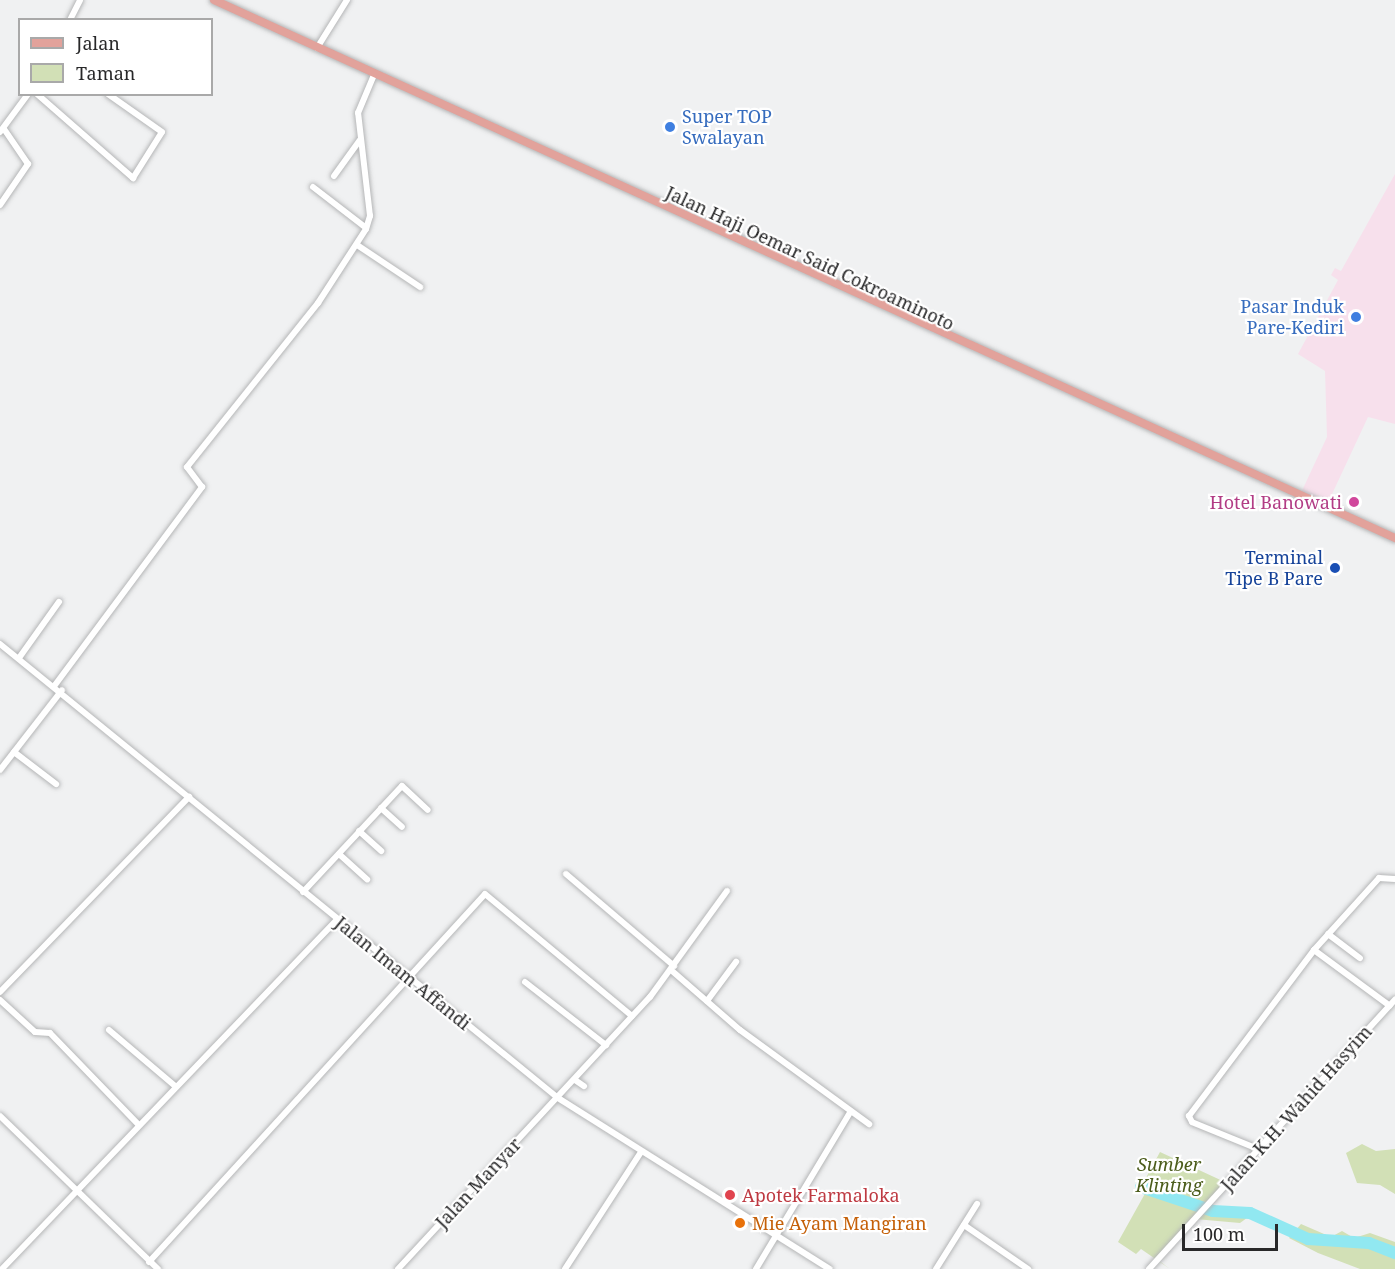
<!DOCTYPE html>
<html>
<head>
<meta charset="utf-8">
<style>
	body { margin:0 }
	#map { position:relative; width:1395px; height:1269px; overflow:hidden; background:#f0f1f2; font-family:"Noto Serif",serif }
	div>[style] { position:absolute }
	.commercial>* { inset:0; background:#f7e0ec }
	.green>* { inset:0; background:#d2e0b6 }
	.river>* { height:12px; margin:-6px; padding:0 6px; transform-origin:6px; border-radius:6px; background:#91e8f1 }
	.roads { filter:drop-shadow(0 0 2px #b5b6b7) drop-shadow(0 0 2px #b5b6b7) }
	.minor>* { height:6px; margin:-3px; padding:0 3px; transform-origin:3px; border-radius:3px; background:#fff }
	.major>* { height:8px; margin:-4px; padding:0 4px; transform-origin:4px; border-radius:4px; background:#e2a29b }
	.dots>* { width:16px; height:16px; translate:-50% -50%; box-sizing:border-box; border:3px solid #fff; border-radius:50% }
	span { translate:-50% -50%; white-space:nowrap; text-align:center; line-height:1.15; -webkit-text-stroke:4.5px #fff; paint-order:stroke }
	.shop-label { font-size:18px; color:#366cbe }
	.left { translate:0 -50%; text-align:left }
	.right { translate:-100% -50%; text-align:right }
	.street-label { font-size:18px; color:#282829 }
	.hotel-label { font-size:18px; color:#b23c85 }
	.transit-label { font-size:18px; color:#164399 }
	.park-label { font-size:18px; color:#4c5d1c; font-style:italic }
	.health-label { font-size:18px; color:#be3a42 }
	.food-label { font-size:18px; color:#c56008 }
	.legend { position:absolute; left:18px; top:18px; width:195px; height:78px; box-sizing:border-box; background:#fff; border:2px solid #a9a9a9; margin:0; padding:8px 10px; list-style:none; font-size:18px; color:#282829 }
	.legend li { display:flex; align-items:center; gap:12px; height:30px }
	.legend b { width:30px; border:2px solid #a9a9a9 }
	.scale { position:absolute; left:1182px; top:1224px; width:96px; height:27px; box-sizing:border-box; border:3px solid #282829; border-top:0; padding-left:8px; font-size:18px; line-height:21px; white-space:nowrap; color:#282829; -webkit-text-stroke:4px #fff; paint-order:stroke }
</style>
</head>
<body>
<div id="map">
	<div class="commercial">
		<div style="clip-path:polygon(1395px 174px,1395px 424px,1368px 417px,1326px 507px,1300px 495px,1327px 437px,1325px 371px,1298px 354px,1338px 280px,1331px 275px,1335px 268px,1341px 271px)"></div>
	</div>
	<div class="green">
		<div style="clip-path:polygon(1362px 1144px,1376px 1151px,1395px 1149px,1395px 1194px,1380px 1185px,1357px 1183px,1346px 1153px)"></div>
		<div style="clip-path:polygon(1160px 1152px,1227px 1183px,1205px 1209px,1251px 1215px,1240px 1223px,1195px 1219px,1158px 1260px,1170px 1269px,1141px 1249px,1136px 1254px,1118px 1242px,1147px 1190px,1141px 1187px)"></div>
		<div style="clip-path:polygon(1301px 1224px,1331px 1237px,1342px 1231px,1354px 1238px,1370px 1233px,1395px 1242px,1395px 1269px,1360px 1269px,1318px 1253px,1289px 1238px)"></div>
	</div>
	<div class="river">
		<div style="left:1141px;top:1187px;width:76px;rotate:18.4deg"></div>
		<div style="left:1213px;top:1211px;width:37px;rotate:3deg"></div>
		<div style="left:1250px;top:1213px;width:64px;rotate:24.1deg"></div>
		<div style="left:1308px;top:1239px;width:61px;rotate:3.8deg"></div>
		<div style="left:1369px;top:1243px;width:28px;rotate:21deg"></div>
	</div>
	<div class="roads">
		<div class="minor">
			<div style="left:70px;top:20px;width:22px;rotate:-63deg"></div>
			<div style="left:317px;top:48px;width:57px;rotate:-58deg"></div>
			<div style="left:37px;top:94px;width:128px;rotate:41.2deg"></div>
			<div style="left:133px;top:178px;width:54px;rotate:-57.8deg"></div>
			<div style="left:162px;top:132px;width:66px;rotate:-144.9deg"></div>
			<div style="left:0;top:132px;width:47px;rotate:-53.6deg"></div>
			<div style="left:334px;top:176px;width:44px;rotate:-54.2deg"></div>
			<div style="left:313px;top:187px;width:67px;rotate:37.7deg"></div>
			<div style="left:0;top:205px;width:50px;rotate:-55.7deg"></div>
			<div style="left:28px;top:164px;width:42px;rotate:-124.4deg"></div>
			<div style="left:357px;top:245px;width:76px;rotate:33.7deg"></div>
			<div style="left:0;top:644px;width:719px;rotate:39.13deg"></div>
			<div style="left:558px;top:1098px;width:321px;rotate:32.2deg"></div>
			<div style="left:19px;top:658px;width:69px;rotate:-54.5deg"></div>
			<div style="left:55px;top:685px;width:247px;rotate:-53.4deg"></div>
			<div style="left:202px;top:487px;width:25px;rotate:-127deg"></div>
			<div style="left:187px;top:467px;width:210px;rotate:-51.4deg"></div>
			<div style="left:318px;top:303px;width:88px;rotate:-57deg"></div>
			<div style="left:366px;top:229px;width:14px;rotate:-73deg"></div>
			<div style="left:370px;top:216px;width:104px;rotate:-96.6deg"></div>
			<div style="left:358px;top:113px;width:41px;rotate:-67.2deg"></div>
			<div style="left:14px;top:752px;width:53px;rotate:37.3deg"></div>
			<div style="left:0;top:770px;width:101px;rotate:-52.2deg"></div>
			<div style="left:381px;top:808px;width:28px;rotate:42deg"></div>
			<div style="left:359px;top:831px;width:30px;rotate:42deg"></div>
			<div style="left:339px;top:854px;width:38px;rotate:42deg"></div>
			<div style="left:566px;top:874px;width:142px;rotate:40.4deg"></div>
			<div style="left:303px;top:892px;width:145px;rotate:-47deg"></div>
			<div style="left:402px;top:786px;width:35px;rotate:43deg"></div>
			<div style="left:1328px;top:934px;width:40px;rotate:37deg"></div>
			<div style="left:1314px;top:950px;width:94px;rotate:36.4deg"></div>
			<div style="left:671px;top:970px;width:91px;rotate:41deg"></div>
			<div style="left:740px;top:1030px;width:160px;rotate:36.1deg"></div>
			<div style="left:525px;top:982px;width:103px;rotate:37.9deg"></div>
			<div style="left:0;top:992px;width:272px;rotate:-45.9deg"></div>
			<div style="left:0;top:1000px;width:47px;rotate:42.4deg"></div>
			<div style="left:35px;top:1032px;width:15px;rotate:4deg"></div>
			<div style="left:50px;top:1033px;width:127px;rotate:46deg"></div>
			<div style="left:707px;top:1001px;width:49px;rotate:-53.4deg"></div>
			<div style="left:109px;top:1030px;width:87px;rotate:40.3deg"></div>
			<div style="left:575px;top:1080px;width:11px;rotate:34deg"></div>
			<div style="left:0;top:1116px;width:220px;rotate:44.1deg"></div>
			<div style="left:1258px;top:1149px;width:71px;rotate:-157.8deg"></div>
			<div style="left:1192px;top:1122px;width:7px;rotate:-117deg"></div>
			<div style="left:1189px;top:1116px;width:208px;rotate:-53deg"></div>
			<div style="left:1314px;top:950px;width:97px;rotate:-47.9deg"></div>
			<div style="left:1379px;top:878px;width:16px;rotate:4deg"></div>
			<div style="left:964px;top:1225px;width:78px;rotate:34.5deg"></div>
			<div style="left:149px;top:1262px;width:498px;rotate:-47.6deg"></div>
			<div style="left:485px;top:894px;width:191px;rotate:39.7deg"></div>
			<div style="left:2px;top:1269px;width:484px;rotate:-46.2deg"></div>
			<div style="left:398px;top:1269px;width:371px;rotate:-47.2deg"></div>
			<div style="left:650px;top:997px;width:131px;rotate:-54deg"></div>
			<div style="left:565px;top:1269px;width:140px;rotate:-57deg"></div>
			<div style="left:756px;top:1269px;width:184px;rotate:-59deg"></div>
			<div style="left:936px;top:1269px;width:77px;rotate:-57.8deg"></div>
			<div style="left:1149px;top:1269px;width:365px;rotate:-47.6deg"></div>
		</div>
		<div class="major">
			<div style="left:214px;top:0;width:1298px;rotate:24.49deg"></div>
		</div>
	</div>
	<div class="dots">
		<div style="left:670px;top:127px;background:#3f7fe0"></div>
		<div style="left:1356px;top:317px;background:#3f7fe0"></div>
		<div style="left:1354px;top:502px;background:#d1479c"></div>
		<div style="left:1335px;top:568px;background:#1a4fb4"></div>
		<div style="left:730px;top:1195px;background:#e0444e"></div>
		<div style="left:740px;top:1223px;background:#e8710a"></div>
	</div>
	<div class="shop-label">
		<span class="left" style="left:682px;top:127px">Super TOP<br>Swalayan</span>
		<span class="right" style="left:1344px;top:317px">Pasar Induk<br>Pare-Kediri</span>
	</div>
	<div class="street-label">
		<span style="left:810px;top:258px;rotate:25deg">Jalan Haji Oemar Said Cokroaminoto</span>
		<span style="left:403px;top:973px;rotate:39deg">Jalan Imam Affandi</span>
		<span style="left:1296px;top:1108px;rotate:-48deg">Jalan K.H. Wahid Hasyim</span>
		<span style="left:478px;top:1183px;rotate:-47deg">Jalan Manyar</span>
	</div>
	<div class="hotel-label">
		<span class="right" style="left:1342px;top:502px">Hotel Banowati</span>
	</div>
	<div class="transit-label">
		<span class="right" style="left:1323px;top:568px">Terminal<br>Tipe B Pare</span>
	</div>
	<div class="park-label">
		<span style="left:1169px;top:1175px">Sumber<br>Klinting</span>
	</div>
	<div class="health-label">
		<span class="left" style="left:742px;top:1195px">Apotek Farmaloka</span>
	</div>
	<div class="food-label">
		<span class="left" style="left:752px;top:1223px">Mie Ayam Mangiran</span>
	</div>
	<ul class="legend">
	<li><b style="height:8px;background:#e2a29b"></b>Jalan</li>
	<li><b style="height:16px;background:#d2e0b6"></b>Taman</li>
	</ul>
	<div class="scale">100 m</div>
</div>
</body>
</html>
